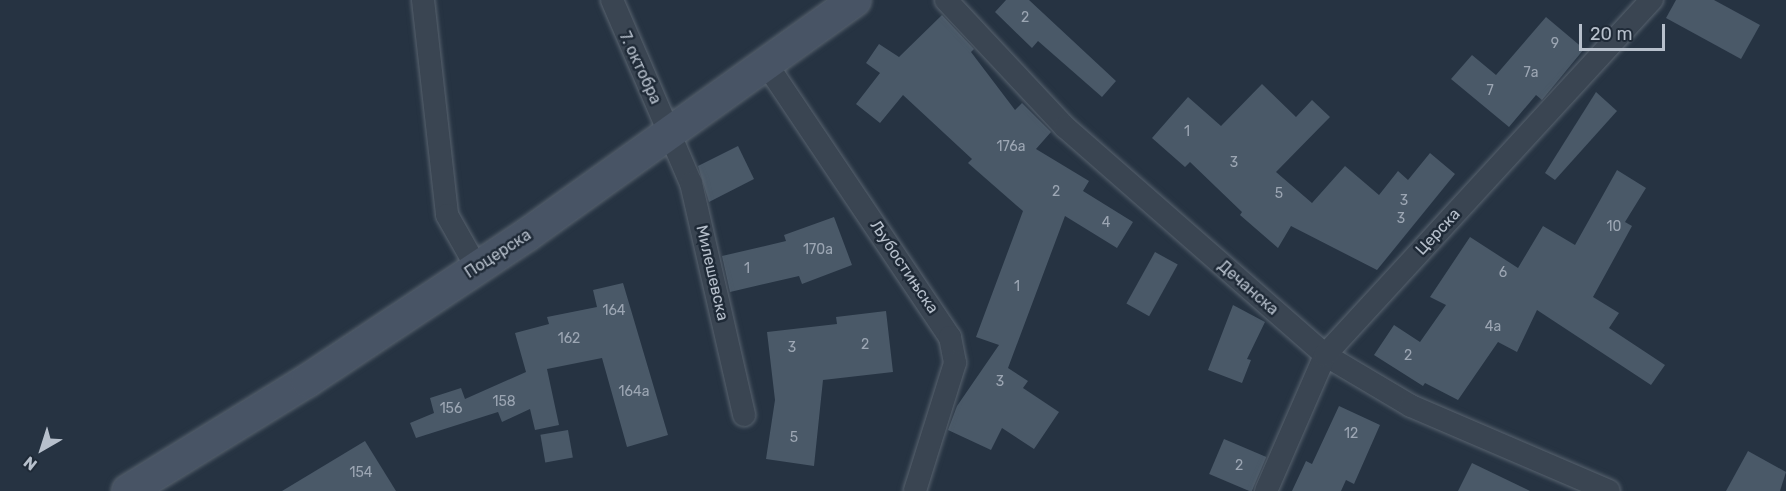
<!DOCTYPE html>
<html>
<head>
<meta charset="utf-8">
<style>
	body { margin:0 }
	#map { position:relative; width:1786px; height:491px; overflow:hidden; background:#263342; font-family:Rubik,sans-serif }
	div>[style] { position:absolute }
	.building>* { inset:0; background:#4a5968; transform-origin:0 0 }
	.roads { filter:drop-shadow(0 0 2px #58636f) drop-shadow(0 0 2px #58636f) }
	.minor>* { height:22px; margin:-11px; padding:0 11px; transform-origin:11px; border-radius:11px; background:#3a4552 }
	.secondary>* { height:32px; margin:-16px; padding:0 16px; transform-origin:16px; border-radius:16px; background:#485465 }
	span { translate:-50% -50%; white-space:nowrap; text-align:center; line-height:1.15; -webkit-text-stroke:5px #1f2a37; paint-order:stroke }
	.number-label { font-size:14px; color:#9ca6b3 }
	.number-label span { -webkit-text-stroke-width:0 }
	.street-label { font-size:16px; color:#b7c0cc }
	.north { position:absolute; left:12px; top:419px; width:60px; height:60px; -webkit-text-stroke:4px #1f2a37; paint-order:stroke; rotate:219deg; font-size:16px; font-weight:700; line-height:24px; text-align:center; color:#b7c0cc }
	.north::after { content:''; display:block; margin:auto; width:21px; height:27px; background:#b7c0cc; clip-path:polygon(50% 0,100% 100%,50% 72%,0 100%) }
	.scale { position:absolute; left:1579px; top:24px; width:86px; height:27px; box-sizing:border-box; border:3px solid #b7c0cc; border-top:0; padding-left:8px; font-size:18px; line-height:21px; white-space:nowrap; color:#b7c0cc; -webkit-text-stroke:4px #1f2a37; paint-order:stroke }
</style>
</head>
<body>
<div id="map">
	<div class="building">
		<div style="clip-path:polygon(1006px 0,1029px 0,1116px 81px,1102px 97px,1038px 41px,1032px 48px,995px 12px)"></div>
		<div style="clip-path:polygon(1676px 0,1714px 0,1760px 25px,1741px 59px,1666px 18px)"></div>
		<div style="clip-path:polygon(942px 15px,974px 49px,971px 52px,1015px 110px,1022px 103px,1051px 132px,1036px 149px,1089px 181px,1083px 191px,1133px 222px,1117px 248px,1065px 216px,1008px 368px,1028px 381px,1023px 388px,1059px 412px,1034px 449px,1002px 428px,991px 450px,948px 430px,957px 406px,999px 345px,976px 337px,1023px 211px,968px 163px,972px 159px,903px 95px,880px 123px,856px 104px,880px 73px,866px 63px,879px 44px,899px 57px)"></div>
		<div style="clip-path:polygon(1546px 17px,1584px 49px,1542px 100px,1536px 95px,1509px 127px,1451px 79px,1472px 55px,1496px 75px)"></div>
		<div style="clip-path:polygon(1262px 84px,1296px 117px,1312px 100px,1330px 117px,1276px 172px,1312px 203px,1345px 166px,1379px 195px,1398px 171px,1408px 180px,1430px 153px,1455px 174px,1377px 270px,1291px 226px,1278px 248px,1240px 215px,1242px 212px,1190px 162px,1185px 167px,1152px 138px,1188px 97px,1221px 126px)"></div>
		<div style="clip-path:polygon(1596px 92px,1617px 111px,1555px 180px,1545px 173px)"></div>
		<div style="clip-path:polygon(738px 146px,754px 179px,709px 202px,698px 166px)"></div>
		<div style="clip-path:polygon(1617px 170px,1646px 188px,1625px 222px,1632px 226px,1593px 297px,1619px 313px,1609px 328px,1665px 365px,1651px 385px,1537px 310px,1517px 352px,1498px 342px,1458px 400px,1425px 383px,1423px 386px,1374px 355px,1394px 325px,1420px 342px,1446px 305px,1430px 297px,1470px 237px,1518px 268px,1543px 226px,1575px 245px)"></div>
		<div style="clip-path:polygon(834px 217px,852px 265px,802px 284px,799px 276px,730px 292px,722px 256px,786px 241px,784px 235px)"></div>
		<div style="left:1155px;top:252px;width:26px;height:59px;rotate:29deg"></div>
		<div style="clip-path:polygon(623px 283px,668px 435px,627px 447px,602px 358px,547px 369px,559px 425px,535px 430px,530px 409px,502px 422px,498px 412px,416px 438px,410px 423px,434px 413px,430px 398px,461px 388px,465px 399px,526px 372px,515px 333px,549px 324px,547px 317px,597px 307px,593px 290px)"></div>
		<div style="clip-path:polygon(1233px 305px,1265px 322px,1247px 359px,1251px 360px,1242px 383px,1208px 370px)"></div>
		<div style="clip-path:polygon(886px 311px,893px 372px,823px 380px,814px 466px,766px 459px,775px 400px,767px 332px,837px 324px,836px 317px)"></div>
		<div style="clip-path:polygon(1339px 406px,1380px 425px,1354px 484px,1346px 480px,1341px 491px,1292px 491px,1306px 461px,1312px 464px)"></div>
		<div style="left:568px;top:430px;width:28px;height:28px;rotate:80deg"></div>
		<div style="left:1224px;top:439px;width:46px;height:38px;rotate:23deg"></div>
		<div style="clip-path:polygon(365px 441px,396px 491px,282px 491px)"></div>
		<div style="clip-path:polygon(1748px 451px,1786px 472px,1780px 491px,1726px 491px)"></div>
		<div style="clip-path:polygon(1472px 463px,1530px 491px,1458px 491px)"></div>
	</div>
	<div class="roads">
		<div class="minor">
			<div style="left:423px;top:0;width:216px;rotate:83.6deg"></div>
			<div style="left:447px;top:215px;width:61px;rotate:60.5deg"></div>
			<div style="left:612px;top:0;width:199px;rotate:66.7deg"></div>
			<div style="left:691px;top:183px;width:238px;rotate:77.1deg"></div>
			<div style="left:946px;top:0;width:174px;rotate:46.9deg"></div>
			<div style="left:1065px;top:127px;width:346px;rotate:41.2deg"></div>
			<div style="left:1325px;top:355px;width:100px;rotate:30.7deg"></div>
			<div style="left:1411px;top:406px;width:215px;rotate:23.2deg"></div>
			<div style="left:767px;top:65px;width:328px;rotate:56.1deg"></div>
			<div style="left:950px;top:337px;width:26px;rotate:79deg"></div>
			<div style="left:955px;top:363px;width:134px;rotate:107.4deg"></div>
			<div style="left:1266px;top:491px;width:148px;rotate:-66.5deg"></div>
			<div style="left:1325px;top:355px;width:483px;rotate:-47.4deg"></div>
		</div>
		<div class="secondary">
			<div style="left:128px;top:491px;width:210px;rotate:-31.6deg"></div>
			<div style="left:307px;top:381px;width:264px;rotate:-33.6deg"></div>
			<div style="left:527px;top:235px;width:403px;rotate:-35.6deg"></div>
		</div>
	</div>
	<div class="number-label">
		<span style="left:1025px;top:18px">2</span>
		<span style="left:1555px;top:44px">9</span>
		<span style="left:1531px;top:73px">7a</span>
		<span style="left:1490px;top:91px">7</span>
		<span style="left:1187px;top:132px">1</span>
		<span style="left:1011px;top:147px">176a</span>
		<span style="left:1234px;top:163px">3</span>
		<span style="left:1056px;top:192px">2</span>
		<span style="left:1279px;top:194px">5</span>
		<span style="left:1404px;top:201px">3</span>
		<span style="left:1401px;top:219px">3</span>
		<span style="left:1106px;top:223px">4</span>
		<span style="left:1614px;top:227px">10</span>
		<span style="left:818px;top:250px">170a</span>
		<span style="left:747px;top:269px">1</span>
		<span style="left:1503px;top:273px">6</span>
		<span style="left:1017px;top:287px">1</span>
		<span style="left:614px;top:311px">164</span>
		<span style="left:1493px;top:327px">4a</span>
		<span style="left:569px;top:339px">162</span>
		<span style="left:865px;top:345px">2</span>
		<span style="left:792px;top:348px">3</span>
		<span style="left:1408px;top:356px">2</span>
		<span style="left:1000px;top:382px">3</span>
		<span style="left:634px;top:392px">164a</span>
		<span style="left:504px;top:402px">158</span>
		<span style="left:451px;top:409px">156</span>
		<span style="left:1351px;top:434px">12</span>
		<span style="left:794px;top:438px">5</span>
		<span style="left:1239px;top:466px">2</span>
		<span style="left:361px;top:473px">154</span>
	</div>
	<div class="street-label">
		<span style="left:640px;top:68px;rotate:65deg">7. октобра</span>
		<span style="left:1438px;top:232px;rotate:-47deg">Церска</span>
		<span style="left:498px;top:254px;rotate:-33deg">Поцерска</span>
		<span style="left:904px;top:267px;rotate:56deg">Љубостињска</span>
		<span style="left:712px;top:273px;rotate:77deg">Милешевска</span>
		<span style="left:1248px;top:288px;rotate:41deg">Дечанска</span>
	</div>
	<div class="north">N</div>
	<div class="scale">20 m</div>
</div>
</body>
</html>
